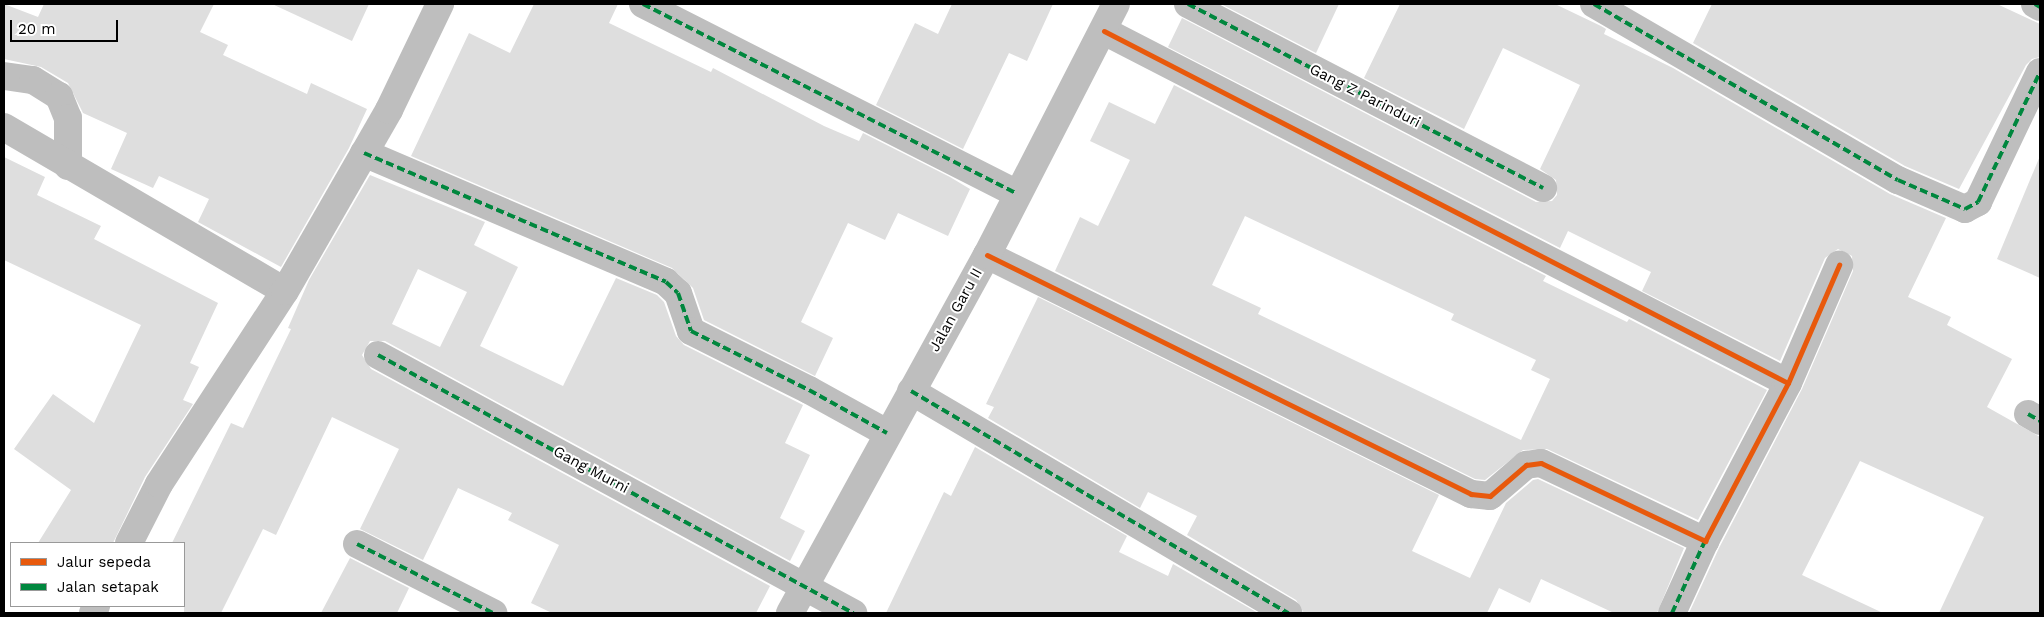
<!DOCTYPE html>
<html>
<head>
<meta charset="utf-8">
<style>
	body { margin:0 }
	#map { position:relative; width:2044px; height:617px; overflow:hidden; background:#fff; font-family:"Work Sans",sans-serif }
	div>[style] { position:absolute }
	.building>* { inset:0; background:#dedede }
	.minor>* { height:28px; margin:-14px; padding:0 14px; transform-origin:14px; border-radius:14px; background:#bebebe }
	.quiet>* { height:4px; margin-top:-2px; transform-origin:0; background:repeating-linear-gradient(90deg,#00873e 0 8px,transparent 0 12px) }
	.cycleway>* { height:5px; margin:-2.5px; padding:0 2.5px; transform-origin:2.5px; border-radius:2.5px; background:#e8590c }
	span { translate:-50% -50%; white-space:nowrap; text-align:center; line-height:1.15; -webkit-text-stroke:4px #fff; paint-order:stroke }
	.street-label { font-size:15px; color:#000 }
	.frame { position:absolute; inset:0; border:5px solid #000; pointer-events:none }
	.legend { position:absolute; left:10px; top:542px; width:175px; height:65px; box-sizing:border-box; background:#fff; border:1px solid #999; margin:0; padding:6px 9px; list-style:none; font-size:15px; color:#000 }
	.legend li { display:flex; align-items:center; gap:10px; height:25px }
	.legend b { width:25px; border:1px solid #999 }
	.scale { position:absolute; left:10px; top:20px; width:108px; height:22px; box-sizing:border-box; border:2px solid #000; border-top:0; padding-left:6px; font-size:15px; line-height:18px; white-space:nowrap; color:#000; -webkit-text-stroke:4px #fff; paint-order:stroke }
</style>
</head>
<body>
<div id="map">
	<div class="building">
		<div style="clip-path:polygon(4px 4px,38px 17px,44px 4px,214px 4px,200px 32px,228px 45px,223px 55px,307px 94px,311px 83px,367px 109px,349px 148px,281px 267px,198px 222px,209px 199px,159px 176px,153px 188px,111px 169px,127px 133px,83px 113px,68px 83px,41px 67px,4px 59px)"></div>
		<div style="clip-path:polygon(272px 4px,369px 4px,352px 41px)"></div>
		<div style="clip-path:polygon(534px 4px,618px 4px,609px 23px,711px 72px,713px 68px,824px 126px,859px 141px,863px 133px,950px 177px,970px 189px,948px 236px,898px 213px,885px 240px,848px 223px,801px 322px,833px 338px,815px 376px,704px 320px,693px 288px,672px 268px,411px 156px,469px 33px,510px 53px)"></div>
		<div style="clip-path:polygon(952px 4px,1053px 4px,1027px 61px,1009px 53px,963px 149px,876px 105px,915px 23px,938px 34px)"></div>
		<div style="clip-path:polygon(1221px 4px,1339px 4px,1316px 53px)"></div>
		<div style="clip-path:polygon(1400px 4px,1555px 4px,1601px 26px,1606px 29px,1604px 34px,1673px 68px,1890px 194px,1946px 218px,1908px 297px,1951px 317px,1947px 325px,2012px 359px,1987px 407px,2040px 437px,2040px 613px,1939px 613px,1984px 517px,1860px 461px,1802px 575px,1883px 613px,1689px 613px,1719px 548px,1802px 389px,1853px 271px,1852px 256px,1838px 249px,1825px 258px,1780px 361px,1642px 291px,1651px 272px,1568px 231px,1560px 248px,1168px 47px,1182px 18px,1536px 202px,1552px 201px,1557px 195px,1556px 180px,1540px 169px,1580px 85px,1503px 48px,1464px 129px,1364px 78px)"></div>
		<div style="clip-path:polygon(1712px 4px,1997px 4px,2040px 24px,2040px 57px,2032px 59px,2026px 65px,1959px 189px,1905px 166px,1693px 43px)"></div>
		<div style="clip-path:polygon(evenodd,1174px 85px,1546px 276px,1543px 281px,1627px 322px,1629px 319px,1767px 390px,1698px 520px,1547px 449px,1523px 450px,1485px 480px,1475px 479px,1055px 271px,1080px 217px,1098px 226px,1130px 160px,1090px 141px,1109px 102px,1155px 124px,1174px 85px,1245px 216px,1454px 314px,1451px 320px,1536px 360px,1531px 370px,1550px 379px,1521px 440px,1258px 314px,1261px 308px,1212px 285px,1245px 216px)"></div>
		<div style="clip-path:polygon(2040px 156px,2040px 278px,1997px 259px)"></div>
		<div style="clip-path:polygon(4px 157px,45px 177px,37px 195px,101px 226px,94px 239px,218px 303px,190px 363px,199px 367px,183px 400px,193px 404px,145px 477px,113px 543px,38px 543px,71px 490px,14px 449px,53px 394px,94px 423px,141px 325px,4px 260px)"></div>
		<div style="clip-path:polygon(evenodd,370px 175px,485px 222px,474px 245px,518px 267px,480px 346px,563px 386px,616px 278px,657px 295px,664px 302px,676px 336px,684px 345px,803px 405px,785px 443px,810px 455px,780px 518px,805px 531px,790px 561px,385px 341px,370px 341px,362px 355px,371px 369px,770px 586px,756px 613px,552px 613px,531px 603px,559px 545px,508px 520px,512px 513px,458px 488px,423px 560px,360px 529px,399px 449px,332px 417px,276px 535px,263px 529px,221px 613px,184px 613px,184px 543px,172px 543px,231px 423px,243px 428px,291px 329px,288px 328px,309px 280px,370px 175px,418px 269px,467px 292px,440px 347px,392px 324px,418px 269px)"></div>
		<div style="clip-path:polygon(1038px 297px,1439px 495px,1412px 551px,1470px 578px,1506px 503px,1533px 480px,1538px 479px,1684px 548px,1657px 613px,1614px 613px,1541px 579px,1530px 603px,1499px 588px,1487px 613px,1304px 613px,1296px 600px,1187px 535px,1197px 516px,1148px 492px,1140px 508px,988px 418px,994px 407px,986px 404px)"></div>
		<div style="clip-path:polygon(975px 447px,1127px 536px,1119px 552px,1168px 576px,1173px 564px,1258px 613px,886px 613px,944px 492px,951px 496px)"></div>
		<div style="clip-path:polygon(350px 558px,409px 588px,397px 613px,321px 613px)"></div>
	</div>
	<div class="minor">
		<div style="left:643px;top:4px;width:419px;rotate:26.9deg"></div>
		<div style="left:1188px;top:4px;width:400px;rotate:27.4deg"></div>
		<div style="left:1594px;top:4px;width:351px;rotate:30.1deg"></div>
		<div style="left:1898px;top:180px;width:73px;rotate:23.4deg"></div>
		<div style="left:1965px;top:209px;width:15px;rotate:-28deg"></div>
		<div style="left:1978px;top:202px;width:144px;rotate:-64.5deg"></div>
		<div style="left:2035px;top:4px;width:6px;rotate:31deg"></div>
		<div style="left:1104px;top:31px;width:769px;rotate:27.23deg"></div>
		<div style="left:4px;top:76px;width:29px;rotate:8deg"></div>
		<div style="left:33px;top:80px;width:31px;rotate:32deg"></div>
		<div style="left:59px;top:96px;width:24px;rotate:68deg"></div>
		<div style="left:68px;top:118px;width:48px;rotate:90deg"></div>
		<div style="left:4px;top:127px;width:325px;rotate:30.3deg"></div>
		<div style="left:364px;top:153px;width:328px;rotate:23.1deg"></div>
		<div style="left:666px;top:282px;width:16px;rotate:43deg"></div>
		<div style="left:678px;top:293px;width:40px;rotate:71.1deg"></div>
		<div style="left:691px;top:331px;width:132px;rotate:26.6deg"></div>
		<div style="left:809px;top:390px;width:89px;rotate:28.9deg"></div>
		<div style="left:987px;top:255px;width:540px;rotate:26.28deg"></div>
		<div style="left:1471px;top:494px;width:19px;rotate:6deg"></div>
		<div style="left:1490px;top:496px;width:48px;rotate:-40.7deg"></div>
		<div style="left:1526px;top:465px;width:15px;rotate:-8deg"></div>
		<div style="left:1541px;top:463px;width:182px;rotate:25.4deg"></div>
		<div style="left:1705px;top:541px;width:178px;rotate:-62.3deg"></div>
		<div style="left:1788px;top:383px;width:129px;rotate:-66.6deg"></div>
		<div style="left:378px;top:355px;width:541px;rotate:28.51deg"></div>
		<div style="left:911px;top:391px;width:438px;rotate:30.5deg"></div>
		<div style="left:2028px;top:414px;width:14px;rotate:30deg"></div>
		<div style="left:129px;top:543px;width:66px;rotate:-63deg"></div>
		<div style="left:159px;top:484px;width:230px;rotate:-56.9deg"></div>
		<div style="left:285px;top:291px;width:209px;rotate:-60.1deg"></div>
		<div style="left:389px;top:110px;width:118px;rotate:-64.3deg"></div>
		<div style="left:357px;top:544px;width:153px;rotate:26.9deg"></div>
		<div style="left:93px;top:613px;width:8px;rotate:-67deg"></div>
		<div style="left:790px;top:613px;width:409px;rotate:-61.2deg"></div>
		<div style="left:987px;top:255px;width:282px;rotate:-62.8deg"></div>
		<div style="left:1672px;top:613px;width:79px;rotate:-65.4deg"></div>
	</div>
	<div class="quiet">
		<div style="left:643px;top:4px;width:419px;rotate:26.9deg"></div>
		<div style="left:1188px;top:4px;width:400px;rotate:27.4deg"></div>
		<div style="left:1594px;top:4px;width:351px;rotate:30.1deg"></div>
		<div style="left:1898px;top:180px;width:73px;rotate:23.4deg"></div>
		<div style="left:1965px;top:209px;width:15px;rotate:-28deg"></div>
		<div style="left:1978px;top:202px;width:144px;rotate:-64.5deg"></div>
		<div style="left:2035px;top:4px;width:6px;rotate:31deg"></div>
		<div style="left:364px;top:153px;width:328px;rotate:23.1deg"></div>
		<div style="left:666px;top:282px;width:16px;rotate:43deg"></div>
		<div style="left:678px;top:293px;width:40px;rotate:71.1deg"></div>
		<div style="left:691px;top:331px;width:132px;rotate:26.6deg"></div>
		<div style="left:809px;top:390px;width:89px;rotate:28.9deg"></div>
		<div style="left:378px;top:355px;width:541px;rotate:28.51deg"></div>
		<div style="left:911px;top:391px;width:438px;rotate:30.5deg"></div>
		<div style="left:2028px;top:414px;width:14px;rotate:30deg"></div>
		<div style="left:357px;top:544px;width:153px;rotate:26.9deg"></div>
		<div style="left:1672px;top:613px;width:79px;rotate:-65.4deg"></div>
	</div>
	<div class="cycleway">
		<div style="left:1104px;top:31px;width:769px;rotate:27.23deg"></div>
		<div style="left:987px;top:255px;width:540px;rotate:26.28deg"></div>
		<div style="left:1471px;top:494px;width:19px;rotate:6deg"></div>
		<div style="left:1490px;top:496px;width:48px;rotate:-40.7deg"></div>
		<div style="left:1526px;top:465px;width:15px;rotate:-8deg"></div>
		<div style="left:1541px;top:463px;width:182px;rotate:25.4deg"></div>
		<div style="left:1705px;top:541px;width:178px;rotate:-62.3deg"></div>
		<div style="left:1788px;top:383px;width:129px;rotate:-66.6deg"></div>
	</div>
	<div class="street-label">
		<span style="left:1365px;top:96px;rotate:27deg">Gang Z Parinduri</span>
		<span style="left:956px;top:310px;rotate:-61deg">Jalan Garu II</span>
		<span style="left:591px;top:470px;rotate:28deg">Gang Murni</span>
	</div>
	<div class="frame"></div>
	<ul class="legend">
	<li><b style="height:6px;background:#e8590c"></b>Jalur sepeda</li>
	<li><b style="height:6px;background:#00873e"></b>Jalan setapak</li>
	</ul>
	<div class="scale">20 m</div>
</div>
</body>
</html>
